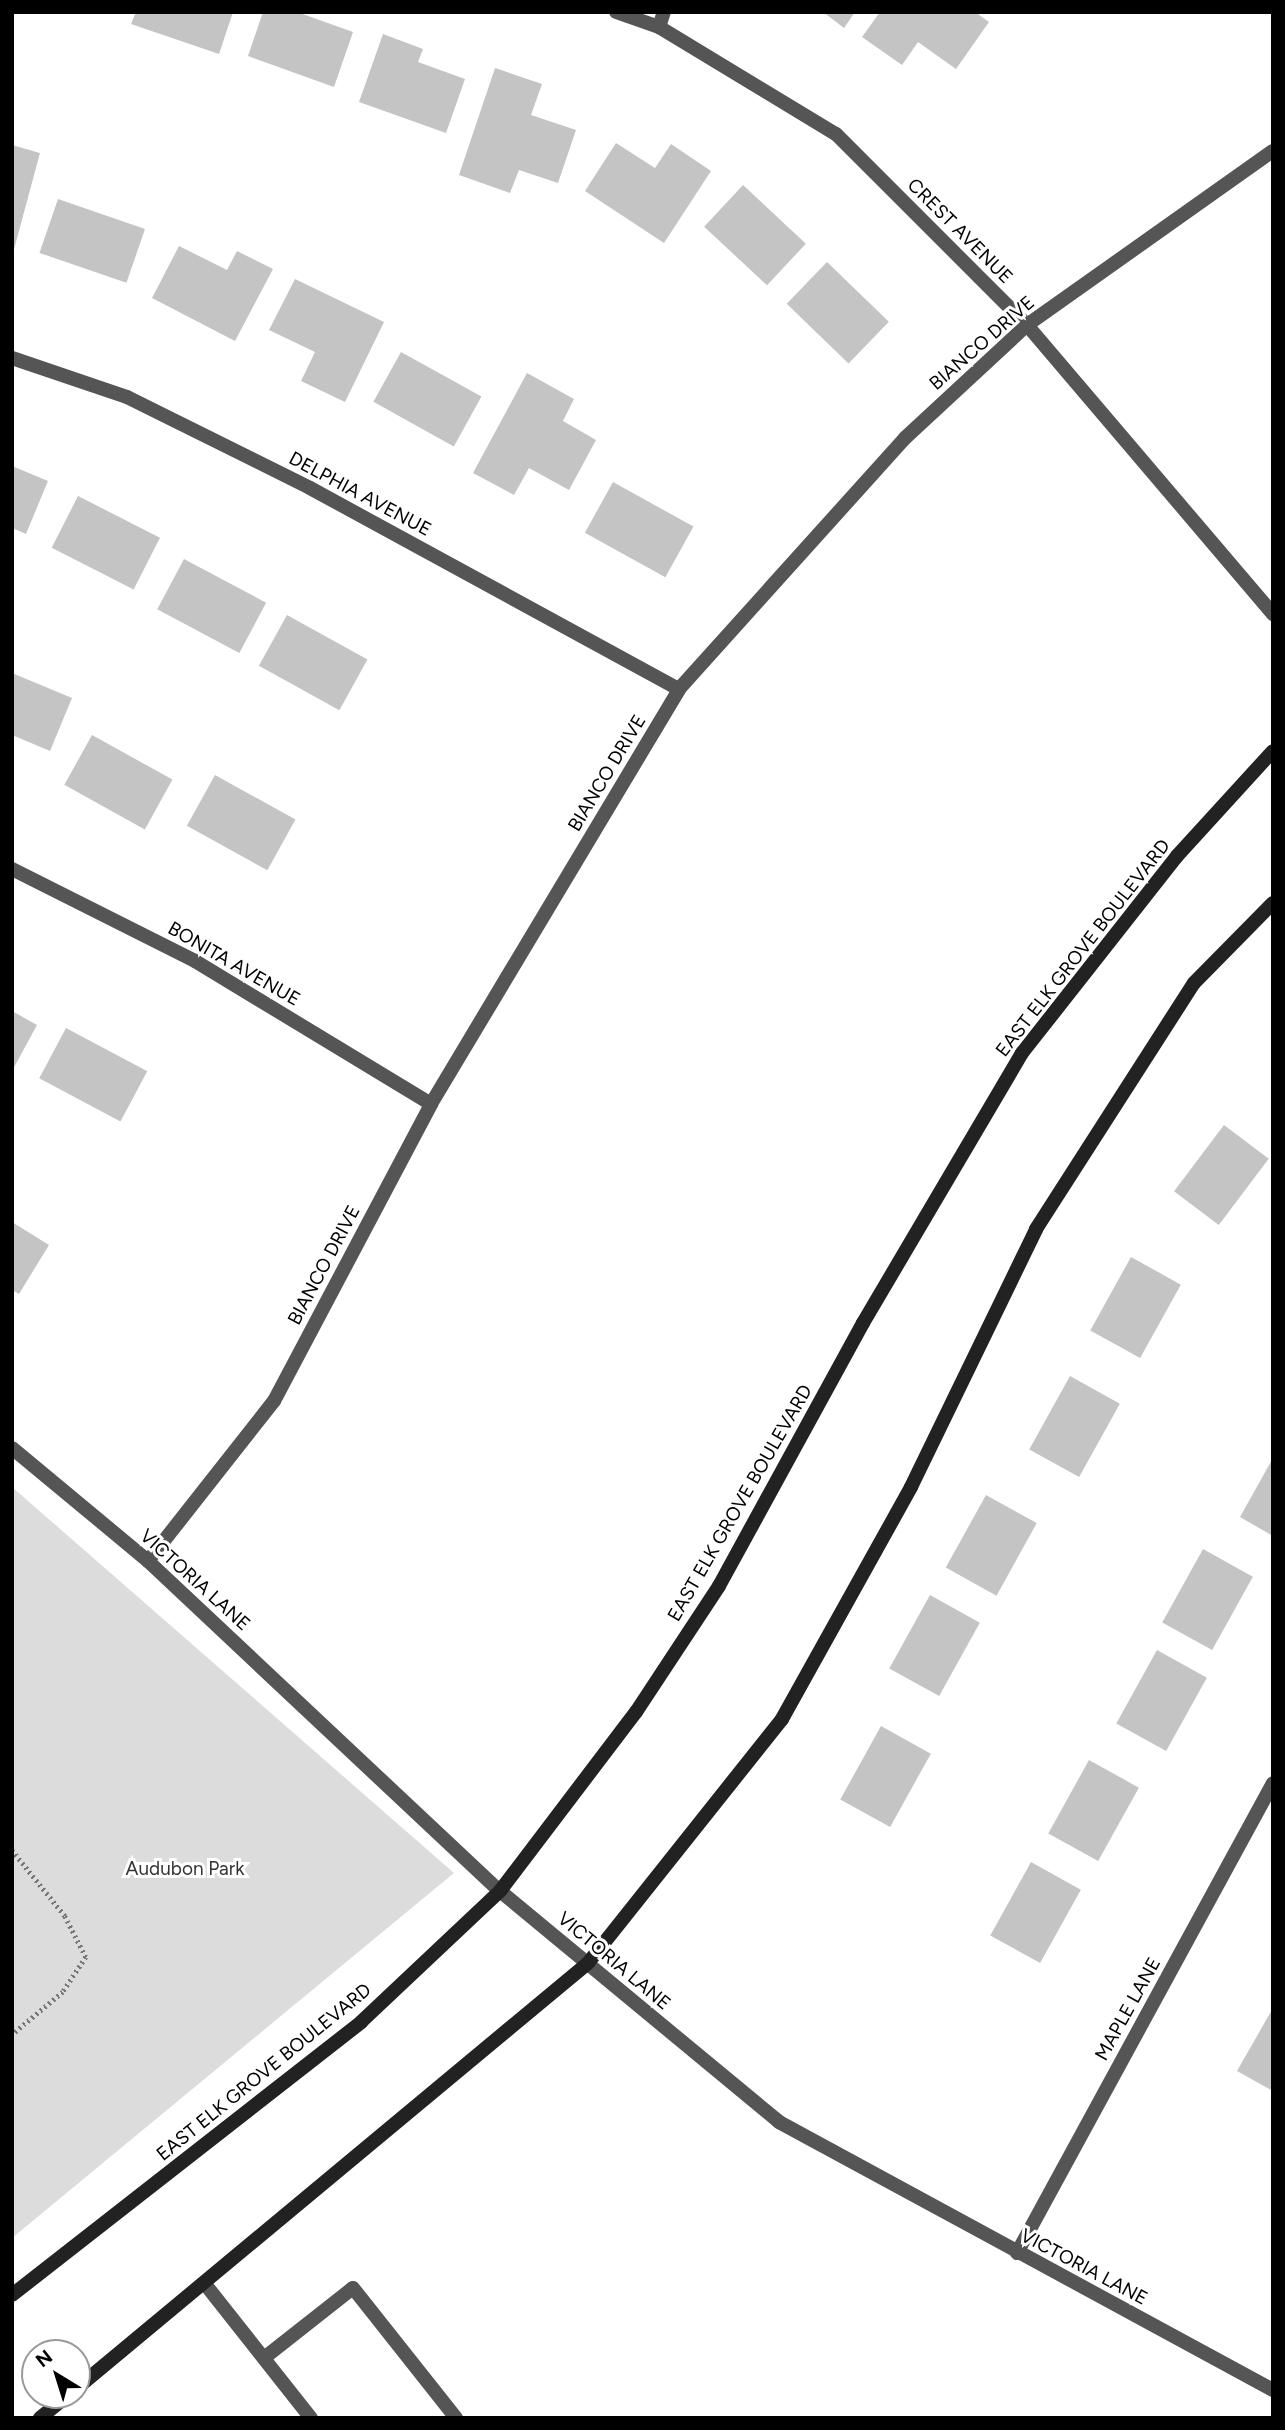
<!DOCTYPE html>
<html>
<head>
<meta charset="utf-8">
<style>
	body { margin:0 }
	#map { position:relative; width:1285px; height:2430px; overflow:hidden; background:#fff; font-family:Figtree,sans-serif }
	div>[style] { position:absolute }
	.green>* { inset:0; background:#dcdcdc }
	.building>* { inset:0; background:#c4c4c4; transform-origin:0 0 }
	.path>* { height:4.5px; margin-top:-2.25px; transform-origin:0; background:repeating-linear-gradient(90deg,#777 0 2px,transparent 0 5.5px) }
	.lane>* { height:14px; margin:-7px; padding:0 7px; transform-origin:7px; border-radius:7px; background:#555 }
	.street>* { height:14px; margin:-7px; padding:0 7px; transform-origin:7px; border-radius:7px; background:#555 }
	.secondary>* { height:14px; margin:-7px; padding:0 7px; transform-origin:7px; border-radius:7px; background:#222 }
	span { translate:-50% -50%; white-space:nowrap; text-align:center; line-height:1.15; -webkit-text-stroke:6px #fff; paint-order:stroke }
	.street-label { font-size:19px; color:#000 }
	.park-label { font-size:19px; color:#333 }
	.frame { position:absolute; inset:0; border:14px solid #000; pointer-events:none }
	.north { position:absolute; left:21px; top:2339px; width:70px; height:70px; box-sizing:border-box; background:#fff; border:2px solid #999; border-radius:50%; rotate:322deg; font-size:19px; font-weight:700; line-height:28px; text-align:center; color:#000 }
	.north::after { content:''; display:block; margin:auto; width:24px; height:32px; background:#000; clip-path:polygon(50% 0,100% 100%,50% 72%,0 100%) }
</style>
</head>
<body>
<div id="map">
	<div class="green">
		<div style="clip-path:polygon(12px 1487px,454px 1873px,12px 2238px)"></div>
	</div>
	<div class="building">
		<div style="clip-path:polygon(136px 12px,233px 12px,219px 54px,131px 24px)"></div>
		<div style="clip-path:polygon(263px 12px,297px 12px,353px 32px,334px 87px,248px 56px)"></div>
		<div style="clip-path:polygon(823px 12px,855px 12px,844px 28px)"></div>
		<div style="clip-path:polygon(880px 12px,975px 12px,989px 22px,956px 69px,918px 42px,902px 65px,862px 37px)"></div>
		<div style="clip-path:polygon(383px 34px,423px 49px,418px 62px,465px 79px,446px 133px,359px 102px)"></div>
		<div style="clip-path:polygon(495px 68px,542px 84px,531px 115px,576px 130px,558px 183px,519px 170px,510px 193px,459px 175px)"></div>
		<div style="clip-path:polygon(616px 143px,655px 168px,671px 144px,711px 171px,664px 243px,585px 191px)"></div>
		<div style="clip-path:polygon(12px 145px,40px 153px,13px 253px,12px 253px)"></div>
		<div style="left:743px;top:185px;width:86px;height:57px;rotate:43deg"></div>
		<div style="left:58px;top:199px;width:92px;height:57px;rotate:19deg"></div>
		<div style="clip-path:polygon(179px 246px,227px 270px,237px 251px,273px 269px,235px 341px,152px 298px)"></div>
		<div style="left:827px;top:262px;width:86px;height:58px;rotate:44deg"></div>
		<div style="clip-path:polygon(295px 279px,384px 322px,345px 402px,301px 381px,315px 352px,269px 330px)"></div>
		<div style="left:401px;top:352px;width:92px;height:57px;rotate:29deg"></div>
		<div style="clip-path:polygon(527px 373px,574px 399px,563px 421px,596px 440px,569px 490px,529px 468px,514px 495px,473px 473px)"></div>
		<div style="clip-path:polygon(12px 466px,48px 481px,26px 534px,12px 528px)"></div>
		<div style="left:613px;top:482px;width:92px;height:58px;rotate:29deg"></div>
		<div style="left:78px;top:496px;width:92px;height:58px;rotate:27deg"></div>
		<div style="left:184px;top:559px;width:93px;height:57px;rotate:28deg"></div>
		<div style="left:287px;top:615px;width:92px;height:58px;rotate:29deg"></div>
		<div style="clip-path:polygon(12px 673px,72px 698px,50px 751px,12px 735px)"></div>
		<div style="left:92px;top:735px;width:92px;height:57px;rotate:29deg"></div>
		<div style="left:215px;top:775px;width:92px;height:58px;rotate:29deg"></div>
		<div style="clip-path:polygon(12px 1011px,37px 1025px,12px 1071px)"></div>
		<div style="left:66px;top:1028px;width:92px;height:57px;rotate:28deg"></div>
		<div style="left:1224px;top:1125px;width:56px;height:83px;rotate:37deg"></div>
		<div style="clip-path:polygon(12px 1222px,49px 1245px,19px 1294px,12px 1290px)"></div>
		<div style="left:1131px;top:1257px;width:57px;height:84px;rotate:29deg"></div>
		<div style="left:1070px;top:1376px;width:57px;height:84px;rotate:29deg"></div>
		<div style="clip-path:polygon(1273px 1458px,1273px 1536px,1240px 1517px)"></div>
		<div style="left:986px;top:1495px;width:58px;height:83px;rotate:29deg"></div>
		<div style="left:1203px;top:1549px;width:57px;height:84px;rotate:29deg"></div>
		<div style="left:930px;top:1595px;width:57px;height:84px;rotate:29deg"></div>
		<div style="left:1157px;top:1650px;width:57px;height:84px;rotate:29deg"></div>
		<div style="left:881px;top:1726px;width:57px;height:84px;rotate:29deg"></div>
		<div style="left:1089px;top:1760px;width:57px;height:84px;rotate:29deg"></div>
		<div style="left:1031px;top:1862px;width:57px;height:84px;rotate:29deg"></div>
		<div style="clip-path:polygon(1273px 2008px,1273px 2091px,1237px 2071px)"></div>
	</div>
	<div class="path">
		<div style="left:12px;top:1850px;width:85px;rotate:51.2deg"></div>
		<div style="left:65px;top:1916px;width:46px;rotate:62.9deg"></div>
		<div style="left:86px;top:1957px;width:42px;rotate:123.3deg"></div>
		<div style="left:63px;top:1992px;width:67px;rotate:139.9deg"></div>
	</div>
	<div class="lane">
		<div style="left:205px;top:2284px;width:171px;rotate:51.7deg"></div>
		<div style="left:264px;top:2358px;width:113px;rotate:-38.2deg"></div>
		<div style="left:353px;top:2288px;width:166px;rotate:51.6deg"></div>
	</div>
	<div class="street">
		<div style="left:616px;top:12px;width:46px;rotate:19.2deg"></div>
		<div style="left:659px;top:27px;width:207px;rotate:31.2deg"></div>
		<div style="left:836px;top:134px;width:270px;rotate:45deg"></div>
		<div style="left:1027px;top:325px;width:380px;rotate:49.6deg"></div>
		<div style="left:659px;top:27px;width:16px;rotate:-72deg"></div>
		<div style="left:12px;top:358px;width:121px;rotate:18.7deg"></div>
		<div style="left:127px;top:397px;width:204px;rotate:26.4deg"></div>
		<div style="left:310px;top:488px;width:420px;rotate:28.6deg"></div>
		<div style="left:12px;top:869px;width:205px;rotate:26.7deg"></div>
		<div style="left:195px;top:961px;width:276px;rotate:31.2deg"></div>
		<div style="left:12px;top:1448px;width:177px;rotate:39.7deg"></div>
		<div style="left:148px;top:1561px;width:482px;rotate:43.2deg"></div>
		<div style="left:500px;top:1891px;width:362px;rotate:39.6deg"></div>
		<div style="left:779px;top:2122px;width:562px;rotate:28.48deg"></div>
		<div style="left:148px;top:1561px;width:204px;rotate:-51.8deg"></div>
		<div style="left:274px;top:1401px;width:336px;rotate:-62.1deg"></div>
		<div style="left:431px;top:1104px;width:483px;rotate:-59.1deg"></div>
		<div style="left:679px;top:689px;width:338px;rotate:-48deg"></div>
		<div style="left:905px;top:438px;width:166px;rotate:-42.8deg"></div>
		<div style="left:1027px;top:325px;width:301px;rotate:-35.3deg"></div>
		<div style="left:1017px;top:2253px;width:535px;rotate:-61.42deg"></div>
	</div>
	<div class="secondary">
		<div style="left:12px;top:2295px;width:443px;rotate:-38deg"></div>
		<div style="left:361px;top:2022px;width:191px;rotate:-43.3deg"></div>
		<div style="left:500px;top:1891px;width:225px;rotate:-52.8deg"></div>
		<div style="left:636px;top:1712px;width:151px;rotate:-56.6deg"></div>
		<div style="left:719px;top:1586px;width:300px;rotate:-61.3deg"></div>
		<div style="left:863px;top:1323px;width:313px;rotate:-59.5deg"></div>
		<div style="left:1022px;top:1053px;width:251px;rotate:-51.8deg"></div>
		<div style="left:1177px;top:856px;width:142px;rotate:-47.6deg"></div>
		<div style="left:77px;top:2388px;width:665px;rotate:-39.75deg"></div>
		<div style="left:588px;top:1963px;width:312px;rotate:-51.5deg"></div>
		<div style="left:782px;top:1719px;width:265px;rotate:-60.9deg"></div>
		<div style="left:911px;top:1487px;width:287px;rotate:-64.1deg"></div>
		<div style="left:1036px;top:1229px;width:292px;rotate:-57.3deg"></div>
		<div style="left:1194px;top:983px;width:112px;rotate:-45.4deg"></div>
		<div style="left:40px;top:2418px;width:36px;rotate:-39deg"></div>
	</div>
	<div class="street-label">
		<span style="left:960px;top:231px;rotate:45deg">CREST AVENUE</span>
		<span style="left:982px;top:343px;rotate:-41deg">BIANCO DRIVE</span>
		<span style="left:360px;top:494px;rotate:28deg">DELPHIA AVENUE</span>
		<span style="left:607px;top:773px;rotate:-59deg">BIANCO DRIVE</span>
		<span style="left:1083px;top:948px;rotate:-52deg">EAST ELK GROVE BOULEVARD</span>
		<span style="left:234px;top:964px;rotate:30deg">BONITA AVENUE</span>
		<span style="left:324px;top:1265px;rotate:-62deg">BIANCO DRIVE</span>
		<span style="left:740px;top:1503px;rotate:-60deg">EAST ELK GROVE BOULEVARD</span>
		<span style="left:195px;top:1580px;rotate:42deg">VICTORIA LANE</span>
		<span style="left:614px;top:1961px;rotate:40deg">VICTORIA LANE</span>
		<span style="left:1128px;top:2009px;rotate:-61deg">MAPLE LANE</span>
		<span style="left:264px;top:2072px;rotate:-39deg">EAST ELK GROVE BOULEVARD</span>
		<span style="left:1084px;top:2267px;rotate:28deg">VICTORIA LANE</span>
	</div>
	<div class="park-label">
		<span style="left:185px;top:1869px">Audubon Park</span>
	</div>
	<div class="frame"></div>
	<div class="north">N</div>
</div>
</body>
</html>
